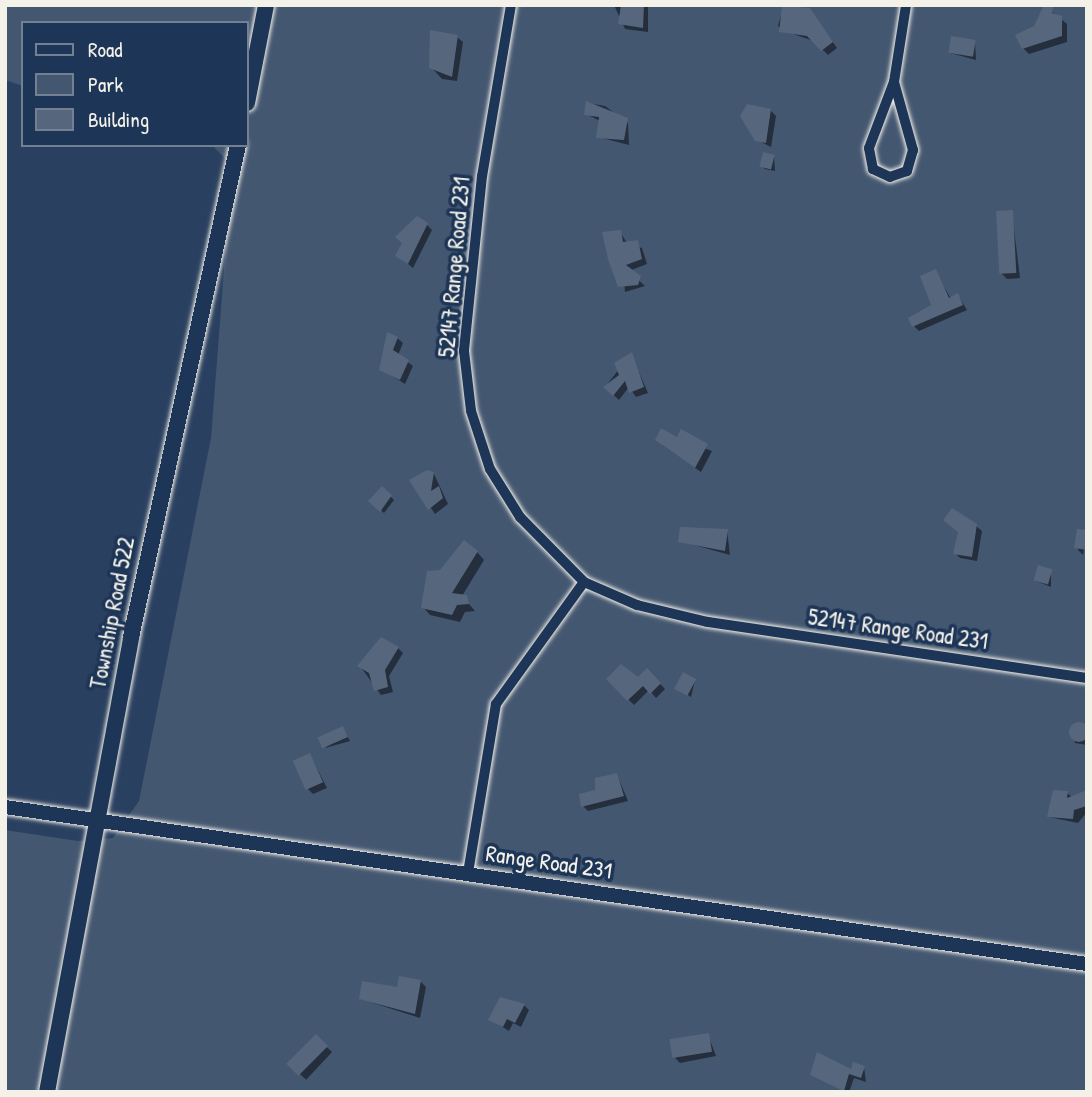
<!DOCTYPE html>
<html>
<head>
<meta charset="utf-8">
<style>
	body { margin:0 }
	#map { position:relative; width:1092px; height:1097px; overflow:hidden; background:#2a4060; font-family:"Patrick Hand",sans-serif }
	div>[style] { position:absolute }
	.green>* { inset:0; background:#445771 }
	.shadow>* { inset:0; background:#0007; transform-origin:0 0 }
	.building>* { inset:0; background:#56677d; transform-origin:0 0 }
	.round { border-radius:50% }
	.roads { filter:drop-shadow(0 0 2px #f4f1e8) drop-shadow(0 0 2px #f4f1e8) }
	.minor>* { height:10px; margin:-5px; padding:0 5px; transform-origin:5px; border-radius:5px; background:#1d3557 }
	.tertiary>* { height:14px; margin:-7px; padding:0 7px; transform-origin:7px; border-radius:7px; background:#1d3557 }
	.secondary>* { height:16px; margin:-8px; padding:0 8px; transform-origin:8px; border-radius:8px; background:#1d3557 }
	span { translate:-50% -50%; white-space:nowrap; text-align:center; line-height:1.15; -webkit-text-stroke:7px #1d3557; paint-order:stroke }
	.street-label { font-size:23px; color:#f4f1e8 }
	.frame { position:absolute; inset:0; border:7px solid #f4f1e8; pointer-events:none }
	.legend { position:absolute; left:21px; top:21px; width:228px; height:126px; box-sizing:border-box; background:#1d3557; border:2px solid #738091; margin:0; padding:9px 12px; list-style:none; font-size:21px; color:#f4f1e8 }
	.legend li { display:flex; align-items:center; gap:14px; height:35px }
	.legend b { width:35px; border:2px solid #738091 }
</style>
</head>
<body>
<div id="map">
	<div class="green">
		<div style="clip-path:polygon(5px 5px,1087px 5px,1087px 1092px,5px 1092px,5px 830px,78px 841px,113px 838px,139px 801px,211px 438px,232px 166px,212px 145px,247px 145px,247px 23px,23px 23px,23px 86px,5px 80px)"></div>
	</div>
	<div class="shadow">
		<div style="clip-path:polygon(614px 5px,648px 5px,648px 32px,625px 29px)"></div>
		<div style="clip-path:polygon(1045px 6px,1067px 24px,1067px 42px,1029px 54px,1023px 48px)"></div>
		<div style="clip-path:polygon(783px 8px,810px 10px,837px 48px,828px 55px,814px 41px,784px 31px,778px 26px)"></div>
		<div style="clip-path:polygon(457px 37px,463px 42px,457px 81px,442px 79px,431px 67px)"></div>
		<div style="clip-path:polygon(975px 42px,976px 60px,950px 53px)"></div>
		<div style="clip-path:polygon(588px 103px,605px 106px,628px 123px,629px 145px,598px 137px,600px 121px,586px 114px)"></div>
		<div style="clip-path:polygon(770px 110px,776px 116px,771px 147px,757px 140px)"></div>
		<div style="clip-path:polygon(774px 156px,775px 171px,765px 169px,762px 166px)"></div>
		<div style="clip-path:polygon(1012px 212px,1020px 278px,1007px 279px,1002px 274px)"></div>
		<div style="clip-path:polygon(427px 225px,432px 230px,413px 268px,397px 255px)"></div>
		<div style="clip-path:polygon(620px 232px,627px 243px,642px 248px,647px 264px,629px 271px,645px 286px,625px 292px)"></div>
		<div style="clip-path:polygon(935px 271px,951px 299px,958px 295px,967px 310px,919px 331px,914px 326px,933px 306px)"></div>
		<div style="clip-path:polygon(397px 338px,403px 343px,398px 355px,413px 366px,405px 384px,381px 369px)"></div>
		<div style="clip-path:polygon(631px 354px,648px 393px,636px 397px,629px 387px,619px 400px,605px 387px)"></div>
		<div style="clip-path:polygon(678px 439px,712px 451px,701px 472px,662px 445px)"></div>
		<div style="clip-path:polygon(434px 474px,448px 504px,435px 514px,412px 479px)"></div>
		<div style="clip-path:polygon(382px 488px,394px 500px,384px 513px,370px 500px)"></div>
		<div style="clip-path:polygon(976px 526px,982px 531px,977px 561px,960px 558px,955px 553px)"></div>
		<div style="clip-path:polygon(727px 530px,730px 555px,680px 541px)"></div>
		<div style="clip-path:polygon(1079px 530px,1087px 530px,1083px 555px,1078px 550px)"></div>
		<div style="clip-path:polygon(477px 552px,484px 560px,462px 596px,475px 611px,465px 612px,460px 622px,430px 615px,423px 607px)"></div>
		<div style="clip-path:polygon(1051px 570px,1051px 587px,1036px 581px)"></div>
		<div style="clip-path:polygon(398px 648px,403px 653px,389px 676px,393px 692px,381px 695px,360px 666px)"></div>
		<div style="clip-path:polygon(647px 670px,665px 689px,656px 698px,649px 690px,634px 705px,608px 679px,638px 680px)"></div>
		<div style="clip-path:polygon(695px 680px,691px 697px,677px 688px)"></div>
		<div style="clip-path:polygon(1072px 725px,1087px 725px,1087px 745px,1075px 743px)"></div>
		<div style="clip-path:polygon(345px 732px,350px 741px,325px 748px)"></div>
		<div style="clip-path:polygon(310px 755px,327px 788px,313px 794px,308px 789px)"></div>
		<div style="clip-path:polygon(617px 775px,628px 801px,588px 811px,583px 806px)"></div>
		<div style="clip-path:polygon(1087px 791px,1087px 812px,1078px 823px,1049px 817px,1067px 793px,1072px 797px)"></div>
		<div style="clip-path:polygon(420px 981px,426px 987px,420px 1018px,361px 999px)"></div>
		<div style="clip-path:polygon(524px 1005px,529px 1010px,521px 1027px,513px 1023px,509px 1031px,491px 1020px)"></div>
		<div style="clip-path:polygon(708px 1035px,716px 1056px,680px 1063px,675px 1058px)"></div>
		<div style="left:316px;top:1037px;width:22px;height:38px;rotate:43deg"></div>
		<div style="clip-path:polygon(864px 1067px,866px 1082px,854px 1078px,849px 1092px,812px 1074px)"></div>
	</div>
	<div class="building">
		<div style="clip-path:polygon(621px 5px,644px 5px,643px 28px,618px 24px)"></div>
		<div style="clip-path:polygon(1044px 5px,1054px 5px,1052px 13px,1062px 16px,1062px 36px,1022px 49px,1015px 35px,1034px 26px)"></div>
		<div style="clip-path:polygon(782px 6px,810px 8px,833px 42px,821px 51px,807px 36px,779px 32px)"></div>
		<div style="clip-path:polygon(430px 30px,458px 35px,452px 77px,429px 68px)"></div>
		<div style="left:951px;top:36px;width:25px;height:17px;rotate:9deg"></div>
		<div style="clip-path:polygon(586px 101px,628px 118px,624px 140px,596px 138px,599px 117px,584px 115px)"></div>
		<div style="clip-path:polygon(747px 104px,771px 109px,766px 143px,755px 141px,740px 116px)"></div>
		<div style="left:763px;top:152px;width:12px;height:15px;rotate:14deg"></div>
		<div style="left:1013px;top:210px;width:63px;height:17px;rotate:87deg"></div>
		<div style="clip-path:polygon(417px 216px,428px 223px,408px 264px,395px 256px,402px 243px,395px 237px)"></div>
		<div style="clip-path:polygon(621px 230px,623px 242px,638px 240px,642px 259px,626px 265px,641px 276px,638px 285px,618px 287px,608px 259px,602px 232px)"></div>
		<div style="clip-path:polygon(936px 269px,949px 298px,958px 293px,963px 305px,912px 327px,908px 318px,931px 305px,920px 276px)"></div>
		<div style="clip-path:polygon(387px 332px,398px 337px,393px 350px,409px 360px,400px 380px,379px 370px)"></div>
		<div style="clip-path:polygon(632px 352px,644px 387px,629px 393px,625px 381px,613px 396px,603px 387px,619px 375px,614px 363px)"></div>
		<div style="clip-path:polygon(661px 428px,677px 437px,681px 429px,708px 444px,695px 468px,655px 440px)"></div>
		<div style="clip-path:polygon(427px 470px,434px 472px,431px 491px,439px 486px,443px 498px,428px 510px,409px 480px)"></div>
		<div style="clip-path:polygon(382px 486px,392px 495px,380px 512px,368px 501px)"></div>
		<div style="clip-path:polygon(952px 508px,977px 524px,972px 557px,953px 554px,958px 532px,943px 520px)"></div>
		<div style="clip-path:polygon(680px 527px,728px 529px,725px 551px,678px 542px)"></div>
		<div style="clip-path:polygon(1077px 529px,1087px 530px,1087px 550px,1074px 548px)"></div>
		<div style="clip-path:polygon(464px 540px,478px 551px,452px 593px,467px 595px,469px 604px,457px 605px,452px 615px,421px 608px,427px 571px,440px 570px)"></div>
		<div style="left:1038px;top:565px;width:15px;height:16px;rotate:16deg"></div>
		<div style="clip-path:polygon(381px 637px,399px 647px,385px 670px,388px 687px,374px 691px,369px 673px,357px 666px)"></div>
		<div style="clip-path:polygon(621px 664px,638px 677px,647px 668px,661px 683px,650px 694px,643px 686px,627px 701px,606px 679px)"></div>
		<div style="left:683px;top:672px;width:15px;height:19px;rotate:28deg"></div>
		<div class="round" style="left:1069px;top:722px;width:20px;height:20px"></div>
		<div style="left:343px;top:726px;width:12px;height:28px;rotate:66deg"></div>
		<div style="left:310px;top:753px;width:32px;height:19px;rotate:66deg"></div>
		<div style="clip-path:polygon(617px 773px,624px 796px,581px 807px,579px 794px,595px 790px,595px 778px)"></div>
		<div style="clip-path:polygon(1053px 790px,1068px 791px,1067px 798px,1087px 790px,1087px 806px,1074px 810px,1073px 819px,1047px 817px)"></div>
		<div style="clip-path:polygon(399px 976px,421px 980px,415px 1014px,359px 999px,362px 981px,397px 987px)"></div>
		<div style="clip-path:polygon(500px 997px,525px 1004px,515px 1023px,507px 1019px,503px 1027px,488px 1020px)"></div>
		<div style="left:709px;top:1033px;width:19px;height:40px;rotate:81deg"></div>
		<div style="left:316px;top:1034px;width:17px;height:42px;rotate:45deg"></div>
		<div style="clip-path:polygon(817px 1052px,851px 1069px,853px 1062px,865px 1066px,861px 1078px,849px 1074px,844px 1091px,810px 1075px)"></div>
	</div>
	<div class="roads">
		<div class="minor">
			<div style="left:511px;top:5px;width:173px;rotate:99.6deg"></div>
			<div style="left:482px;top:176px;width:176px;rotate:95.9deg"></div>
			<div style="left:464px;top:351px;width:60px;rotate:83.3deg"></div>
			<div style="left:471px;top:411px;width:61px;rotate:71.9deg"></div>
			<div style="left:490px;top:469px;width:57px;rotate:58deg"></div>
			<div style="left:520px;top:517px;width:91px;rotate:45.4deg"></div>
			<div style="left:584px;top:582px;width:58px;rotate:23.5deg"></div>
			<div style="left:637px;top:605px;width:73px;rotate:13.5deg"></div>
			<div style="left:708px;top:622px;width:383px;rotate:8.4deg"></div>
			<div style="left:894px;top:82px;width:71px;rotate:74.4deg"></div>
			<div style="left:913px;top:150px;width:22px;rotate:106deg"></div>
			<div style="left:907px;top:171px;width:18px;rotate:161deg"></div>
			<div style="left:890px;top:177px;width:19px;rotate:-155deg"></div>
			<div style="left:873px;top:169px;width:21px;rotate:-101deg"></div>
			<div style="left:869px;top:148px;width:71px;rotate:-69.3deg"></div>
			<div style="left:894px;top:82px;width:78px;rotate:-81.1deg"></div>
			<div style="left:468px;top:873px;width:171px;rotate:-80.6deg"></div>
			<div style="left:496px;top:704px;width:150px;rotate:-54.2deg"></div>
		</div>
		<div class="tertiary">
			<div style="left:5px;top:807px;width:1093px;rotate:8.26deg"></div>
		</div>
		<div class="secondary">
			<div style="left:247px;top:103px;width:100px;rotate:-79deg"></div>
			<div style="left:47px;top:1092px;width:463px;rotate:-79.5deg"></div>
			<div style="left:131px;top:637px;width:504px;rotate:-77.73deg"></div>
		</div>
	</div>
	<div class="street-label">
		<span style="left:454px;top:267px;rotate:-85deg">52147 Range Road 231</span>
		<span style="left:112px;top:613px;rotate:-79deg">Township Road 522</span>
		<span style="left:898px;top:629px;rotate:8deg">52147 Range Road 231</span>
		<span style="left:549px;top:862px;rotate:8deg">Range Road 231</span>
	</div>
	<div class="frame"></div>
	<ul class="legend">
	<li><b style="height:9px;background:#1d3557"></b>Road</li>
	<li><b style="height:19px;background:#445771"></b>Park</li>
	<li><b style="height:19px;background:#56677d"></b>Building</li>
	</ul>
</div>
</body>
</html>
